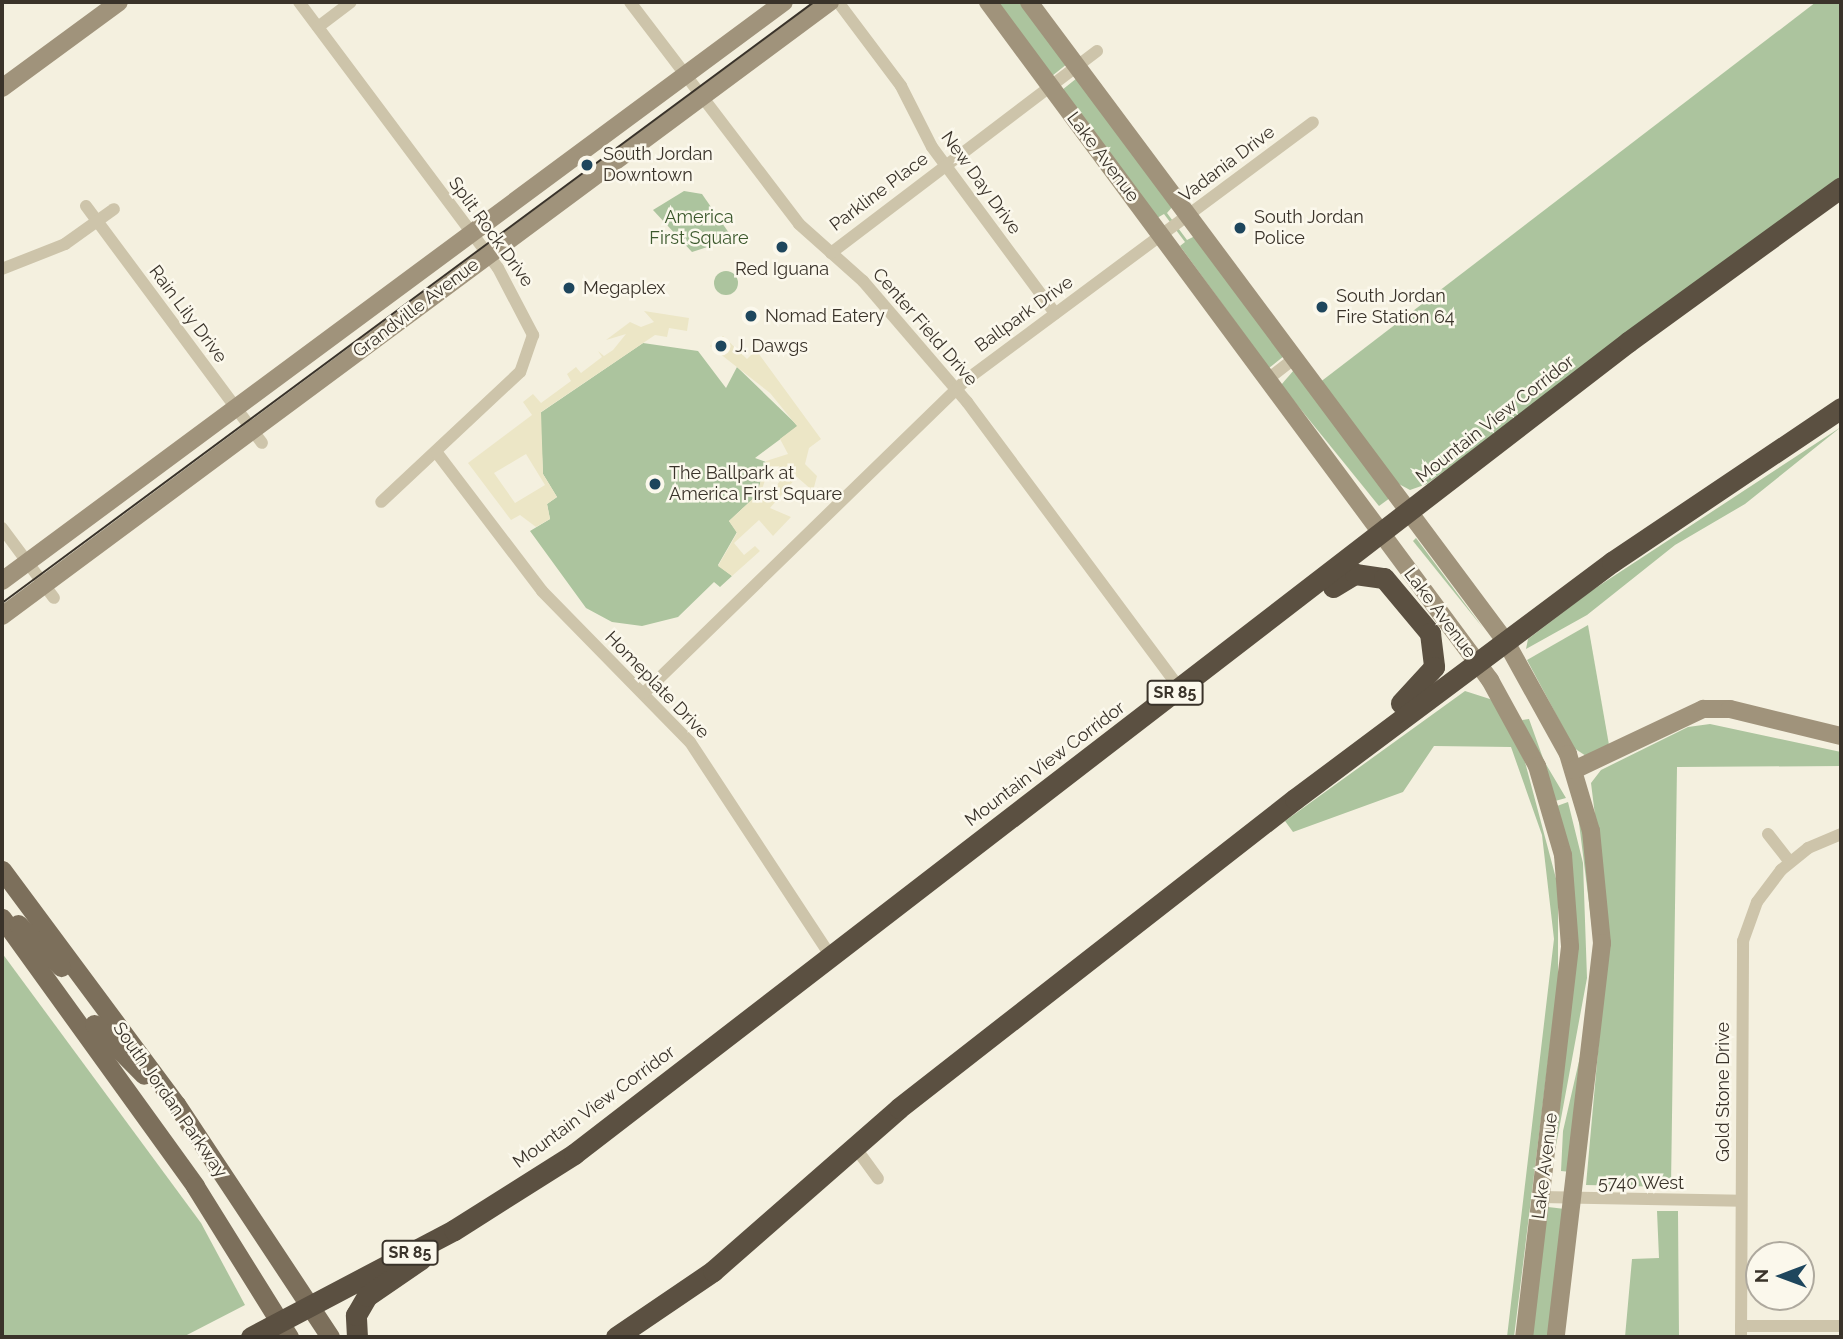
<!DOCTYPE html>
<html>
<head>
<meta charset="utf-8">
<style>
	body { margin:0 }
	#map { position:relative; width:1843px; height:1339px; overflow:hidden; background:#f4f0df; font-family:Raleway,sans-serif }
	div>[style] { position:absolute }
	.green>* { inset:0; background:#acc49e }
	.round { border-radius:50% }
	.plaza>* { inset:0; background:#ece6c6 }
	.street>* { height:12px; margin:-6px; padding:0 6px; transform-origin:6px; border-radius:6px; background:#cdc4aa }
	.secondary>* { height:18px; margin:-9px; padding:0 9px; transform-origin:9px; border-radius:9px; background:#a0937b }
	.primary>* { height:19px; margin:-9.5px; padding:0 9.5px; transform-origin:9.5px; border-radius:9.5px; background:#7c6f5b }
	.highway>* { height:21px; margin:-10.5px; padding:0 10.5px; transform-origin:10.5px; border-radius:10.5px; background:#5b5041 }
	.tram>* { height:2px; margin:-1px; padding:0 1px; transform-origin:1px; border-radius:1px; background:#3a332a }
	.dots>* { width:19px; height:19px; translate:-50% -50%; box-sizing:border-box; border:4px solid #fbf8ec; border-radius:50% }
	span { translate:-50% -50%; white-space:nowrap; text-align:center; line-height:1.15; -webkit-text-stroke:5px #fbf8ec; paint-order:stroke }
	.shield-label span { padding:2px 5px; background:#fbf8ec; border:2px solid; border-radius:5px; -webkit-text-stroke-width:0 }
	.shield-label { font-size:16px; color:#3a332a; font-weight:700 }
	.poi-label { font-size:18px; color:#3a332a }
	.left { translate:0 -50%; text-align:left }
	.street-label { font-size:18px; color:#3a332a }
	.park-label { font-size:18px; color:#3c592d }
	.frame { position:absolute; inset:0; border:4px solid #3a332a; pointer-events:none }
	.north { position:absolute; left:1745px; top:1241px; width:70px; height:70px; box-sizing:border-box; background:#fbf8ec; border:2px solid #aea99e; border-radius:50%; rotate:270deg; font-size:19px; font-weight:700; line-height:28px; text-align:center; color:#3a332a }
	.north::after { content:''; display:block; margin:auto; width:24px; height:32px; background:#1e465d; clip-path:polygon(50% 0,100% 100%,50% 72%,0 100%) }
</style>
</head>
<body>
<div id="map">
	<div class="green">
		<div style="clip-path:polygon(995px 2px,1022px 2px,1067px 64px,1052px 76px)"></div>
		<div style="clip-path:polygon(1816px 2px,1841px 2px,1841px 179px,1427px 484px,1410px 490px,1397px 483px,1319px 383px)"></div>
		<div style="clip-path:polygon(1077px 78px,1173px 206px,1167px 213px,1187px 240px,1195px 236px,1284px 356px,1269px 368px,1180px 246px,1185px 242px,1164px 214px,1157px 218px,1062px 90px)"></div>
		<div style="clip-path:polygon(684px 191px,702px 194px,729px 233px,726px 241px,692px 252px,653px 210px)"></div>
		<div class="round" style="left:714px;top:271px;width:24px;height:24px"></div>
		<div style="clip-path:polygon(643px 343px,698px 351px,726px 388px,737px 367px,798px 426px,755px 458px,766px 462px,757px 495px,729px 521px,737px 532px,718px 565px,732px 576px,720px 587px,714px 582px,678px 617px,642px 626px,612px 622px,586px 608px,530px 531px,550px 519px,547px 504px,557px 497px,543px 474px,540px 413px)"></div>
		<div style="clip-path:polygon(1294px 370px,1390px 498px,1379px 506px,1281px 385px)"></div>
		<div style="clip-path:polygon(1841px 427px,1745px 504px,1675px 545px,1587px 615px,1526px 649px,1528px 639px,1591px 591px)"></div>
		<div style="clip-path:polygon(1416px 538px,1483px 628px,1413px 541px)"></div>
		<div style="clip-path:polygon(1588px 625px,1609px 745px,1586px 756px,1574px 748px,1527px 660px)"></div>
		<div style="clip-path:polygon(1465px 691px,1493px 700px,1525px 762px,1558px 886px,1558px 981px,1514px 1337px,1507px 1337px,1554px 939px,1542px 835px,1511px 747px,1434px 746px,1403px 792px,1293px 832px,1285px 821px)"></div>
		<div style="clip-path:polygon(1529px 719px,1544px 761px,1566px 798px,1555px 801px,1522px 720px)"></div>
		<div style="clip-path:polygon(1710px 724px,1841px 752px,1841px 766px,1677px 767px,1671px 1187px,1586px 1185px,1609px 929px,1591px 783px,1601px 770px,1688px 727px)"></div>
		<div style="clip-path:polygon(1568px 802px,1583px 863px,1587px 978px,1555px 1151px,1570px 1013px,1557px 806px)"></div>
		<div style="clip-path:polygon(1578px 815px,1581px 815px,1594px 885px,1597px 957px,1571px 1172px,1561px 1171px,1563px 1131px,1582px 1048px,1594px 943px)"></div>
		<div style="clip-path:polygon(2px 953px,201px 1223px,245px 1305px,183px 1337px,2px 1337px)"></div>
		<div style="clip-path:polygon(1548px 1207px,1565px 1209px,1551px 1337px,1529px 1337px)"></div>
		<div style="clip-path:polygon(1657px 1211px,1678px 1211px,1679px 1337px,1625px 1337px,1632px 1259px,1659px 1258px)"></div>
	</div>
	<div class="plaza">
		<div style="clip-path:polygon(evenodd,644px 311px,689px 318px,687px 331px,669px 328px,667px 337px,655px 335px,541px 412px,543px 474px,557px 497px,547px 504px,550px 519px,536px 527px,520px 515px,511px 520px,468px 463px,532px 415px,523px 402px,533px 394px,541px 403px,571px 381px,567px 374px,576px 367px,581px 373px,602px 357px,598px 351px,604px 356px,613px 350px,626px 334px,606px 340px,630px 322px,641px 327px,654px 322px,644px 311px,526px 454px,545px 485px,515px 503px,494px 473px,526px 454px)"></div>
		<div style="clip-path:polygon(evenodd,723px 336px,747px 359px,756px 350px,821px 439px,809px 448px,805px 464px,817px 476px,813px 491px,797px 477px,770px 508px,791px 517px,773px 536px,759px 520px,734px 543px,744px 555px,755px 546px,760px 551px,732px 576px,718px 566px,737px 533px,729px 521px,757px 495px,766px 461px,788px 454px,780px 439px,797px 426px,770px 393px,710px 346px,723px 336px,770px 466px,787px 473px,769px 494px,762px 489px,770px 466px)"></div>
	</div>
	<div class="street">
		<div style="left:299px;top:2px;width:332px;rotate:53.2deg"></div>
		<div style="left:498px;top:268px;width:76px;rotate:62.4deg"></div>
		<div style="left:533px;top:335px;width:39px;rotate:109deg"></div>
		<div style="left:520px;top:372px;width:190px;rotate:136.9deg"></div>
		<div style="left:630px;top:2px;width:279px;rotate:52.7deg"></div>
		<div style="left:799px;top:224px;width:86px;rotate:41.7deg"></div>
		<div style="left:863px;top:281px;width:160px;rotate:49.3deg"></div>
		<div style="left:967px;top:402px;width:357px;rotate:53.4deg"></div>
		<div style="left:838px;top:2px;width:105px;rotate:53.1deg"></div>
		<div style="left:901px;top:86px;width:68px;rotate:63.1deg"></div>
		<div style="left:932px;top:147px;width:207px;rotate:53.5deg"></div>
		<div style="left:318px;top:27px;width:41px;rotate:-37.1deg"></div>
		<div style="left:86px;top:206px;width:295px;rotate:53.4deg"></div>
		<div style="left:831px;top:253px;width:334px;rotate:-37.2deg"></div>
		<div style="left:2px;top:269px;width:68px;rotate:-21.6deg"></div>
		<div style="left:65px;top:244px;width:60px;rotate:-35.5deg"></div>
		<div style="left:1268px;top:379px;width:33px;rotate:-38deg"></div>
		<div style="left:437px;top:453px;width:173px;rotate:52.7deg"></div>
		<div style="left:542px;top:591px;width:211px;rotate:45.6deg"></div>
		<div style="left:690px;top:742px;width:257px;rotate:56.7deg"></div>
		<div style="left:2px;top:528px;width:87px;rotate:53.4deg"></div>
		<div style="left:644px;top:693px;width:449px;rotate:-44.2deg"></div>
		<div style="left:966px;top:380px;width:432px;rotate:-36.6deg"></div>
		<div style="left:1768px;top:834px;width:34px;rotate:52deg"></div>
		<div style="left:855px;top:1147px;width:39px;rotate:54deg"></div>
		<div style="left:1541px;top:1197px;width:200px;rotate:1.1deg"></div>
		<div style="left:1741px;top:1326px;width:100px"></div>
		<div style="left:1741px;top:1337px;width:396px;rotate:-89.7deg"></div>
		<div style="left:1743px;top:941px;width:41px;rotate:-70.3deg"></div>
		<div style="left:1757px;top:902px;width:40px;rotate:-53deg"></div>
		<div style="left:1781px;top:870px;width:35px;rotate:-39deg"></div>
		<div style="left:1808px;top:848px;width:36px;rotate:-23deg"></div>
	</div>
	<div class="secondary">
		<div style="left:988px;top:2px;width:844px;rotate:53.48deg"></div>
		<div style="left:1490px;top:680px;width:98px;rotate:61.3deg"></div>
		<div style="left:1537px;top:766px;width:93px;rotate:73.7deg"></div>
		<div style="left:1563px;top:855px;width:92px;rotate:85.6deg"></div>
		<div style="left:1570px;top:947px;width:393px;rotate:96.7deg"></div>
		<div style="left:1029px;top:2px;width:798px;rotate:53.3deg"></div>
		<div style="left:1506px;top:642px;width:128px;rotate:61deg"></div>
		<div style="left:1568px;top:754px;width:80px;rotate:73.4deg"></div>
		<div style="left:1591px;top:831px;width:113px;rotate:84.4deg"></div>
		<div style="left:1602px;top:943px;width:397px;rotate:96.7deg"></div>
		<div style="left:2px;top:88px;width:145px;rotate:-36.3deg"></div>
		<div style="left:2px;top:581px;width:973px;rotate:-36.52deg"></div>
		<div style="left:2px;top:616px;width:1031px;rotate:-36.56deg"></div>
		<div style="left:1574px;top:770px;width:143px;rotate:-25.3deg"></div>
		<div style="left:1703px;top:709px;width:27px"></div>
		<div style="left:1730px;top:709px;width:114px;rotate:13.7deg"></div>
	</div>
	<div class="primary">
		<div style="left:2px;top:870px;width:292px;rotate:53.4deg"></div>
		<div style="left:176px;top:1104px;width:279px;rotate:56.5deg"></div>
		<div style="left:2px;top:918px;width:330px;rotate:54.2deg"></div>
		<div style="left:195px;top:1186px;width:178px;rotate:58.1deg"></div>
		<div style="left:18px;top:924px;width:61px;rotate:45deg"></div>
		<div style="left:94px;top:1024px;width:71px;rotate:45.6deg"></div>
	</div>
	<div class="highway">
		<div style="left:1333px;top:587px;width:26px;rotate:-31deg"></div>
		<div style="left:1355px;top:574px;width:29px;rotate:8deg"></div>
		<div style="left:1384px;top:578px;width:72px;rotate:50.1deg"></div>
		<div style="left:1430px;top:633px;width:34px;rotate:83deg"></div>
		<div style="left:1434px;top:667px;width:49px;rotate:132.5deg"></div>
		<div style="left:251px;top:1337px;width:229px;rotate:-27.8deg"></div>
		<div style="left:454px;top:1230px;width:142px;rotate:-32.3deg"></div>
		<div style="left:574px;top:1154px;width:1331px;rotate:-37.61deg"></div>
		<div style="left:1628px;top:342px;width:263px;rotate:-36deg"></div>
		<div style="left:357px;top:1337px;width:22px;rotate:-93deg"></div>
		<div style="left:356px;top:1315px;width:22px;rotate:-60deg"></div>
		<div style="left:367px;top:1296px;width:65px;rotate:-34.4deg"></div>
		<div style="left:616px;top:1337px;width:117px;rotate:-34.2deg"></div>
		<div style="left:713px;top:1271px;width:247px;rotate:-41.2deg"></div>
		<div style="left:899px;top:1108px;width:502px;rotate:-37.97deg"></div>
		<div style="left:1295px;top:799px;width:396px;rotate:-36.8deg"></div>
		<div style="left:1612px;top:562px;width:276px;rotate:-33.9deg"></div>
	</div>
	<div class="tram">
		<div style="left:2px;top:603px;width:1010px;rotate:-36.51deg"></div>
	</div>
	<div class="dots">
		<div style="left:587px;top:165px;background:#1e465d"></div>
		<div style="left:1240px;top:228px;background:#1e465d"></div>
		<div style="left:782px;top:247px;background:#1e465d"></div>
		<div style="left:569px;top:288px;background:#1e465d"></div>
		<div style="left:1322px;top:307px;background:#1e465d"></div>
		<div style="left:751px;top:316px;background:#1e465d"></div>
		<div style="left:721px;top:346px;background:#1e465d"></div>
		<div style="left:655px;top:484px;background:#1e465d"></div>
	</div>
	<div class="shield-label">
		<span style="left:1175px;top:693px">SR 85</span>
		<span style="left:410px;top:1253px">SR 85</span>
	</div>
	<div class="poi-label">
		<span class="left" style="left:603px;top:165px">South Jordan<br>Downtown</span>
		<span class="left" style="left:1254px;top:228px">South Jordan<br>Police</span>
		<span style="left:782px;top:269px">Red Iguana</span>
		<span class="left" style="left:583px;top:288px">Megaplex</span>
		<span class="left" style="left:1336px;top:307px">South Jordan<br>Fire Station 64</span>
		<span class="left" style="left:765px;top:316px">Nomad Eatery</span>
		<span class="left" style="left:735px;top:346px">J. Dawgs</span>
		<span class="left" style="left:669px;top:484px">The Ballpark at<br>America First Square</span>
	</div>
	<div class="street-label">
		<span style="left:1103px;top:157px;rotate:53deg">Lake Avenue</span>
		<span style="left:1227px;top:164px;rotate:-37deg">Vadania Drive</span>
		<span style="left:981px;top:183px;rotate:54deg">New Day Drive</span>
		<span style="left:879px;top:192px;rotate:-37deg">Parkline Place</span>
		<span style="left:491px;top:232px;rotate:54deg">Split Rock Drive</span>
		<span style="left:416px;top:308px;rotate:-37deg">Grandville Avenue</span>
		<span style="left:188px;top:314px;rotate:53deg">Rain Lily Drive</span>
		<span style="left:1024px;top:314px;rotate:-36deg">Ballpark Drive</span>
		<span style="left:925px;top:327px;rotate:49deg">Center Field Drive</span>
		<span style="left:1495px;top:419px;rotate:-38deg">Mountain View Corridor</span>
		<span style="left:1440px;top:613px;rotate:53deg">Lake Avenue</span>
		<span style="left:657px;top:685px;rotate:46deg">Homeplate Drive</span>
		<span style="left:1045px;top:764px;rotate:-37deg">Mountain View Corridor</span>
		<span style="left:1723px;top:1092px;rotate:-90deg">Gold Stone Drive</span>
		<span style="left:170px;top:1100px;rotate:55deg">South Jordan Parkway</span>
		<span style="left:594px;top:1107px;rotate:-36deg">Mountain View Corridor</span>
		<span style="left:1545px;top:1166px;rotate:-83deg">Lake Avenue</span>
		<span style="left:1641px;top:1183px">5740 West</span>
	</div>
	<div class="park-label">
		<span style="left:699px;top:228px">America<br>First Square</span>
	</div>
	<div class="frame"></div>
	<div class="north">N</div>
</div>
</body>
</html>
